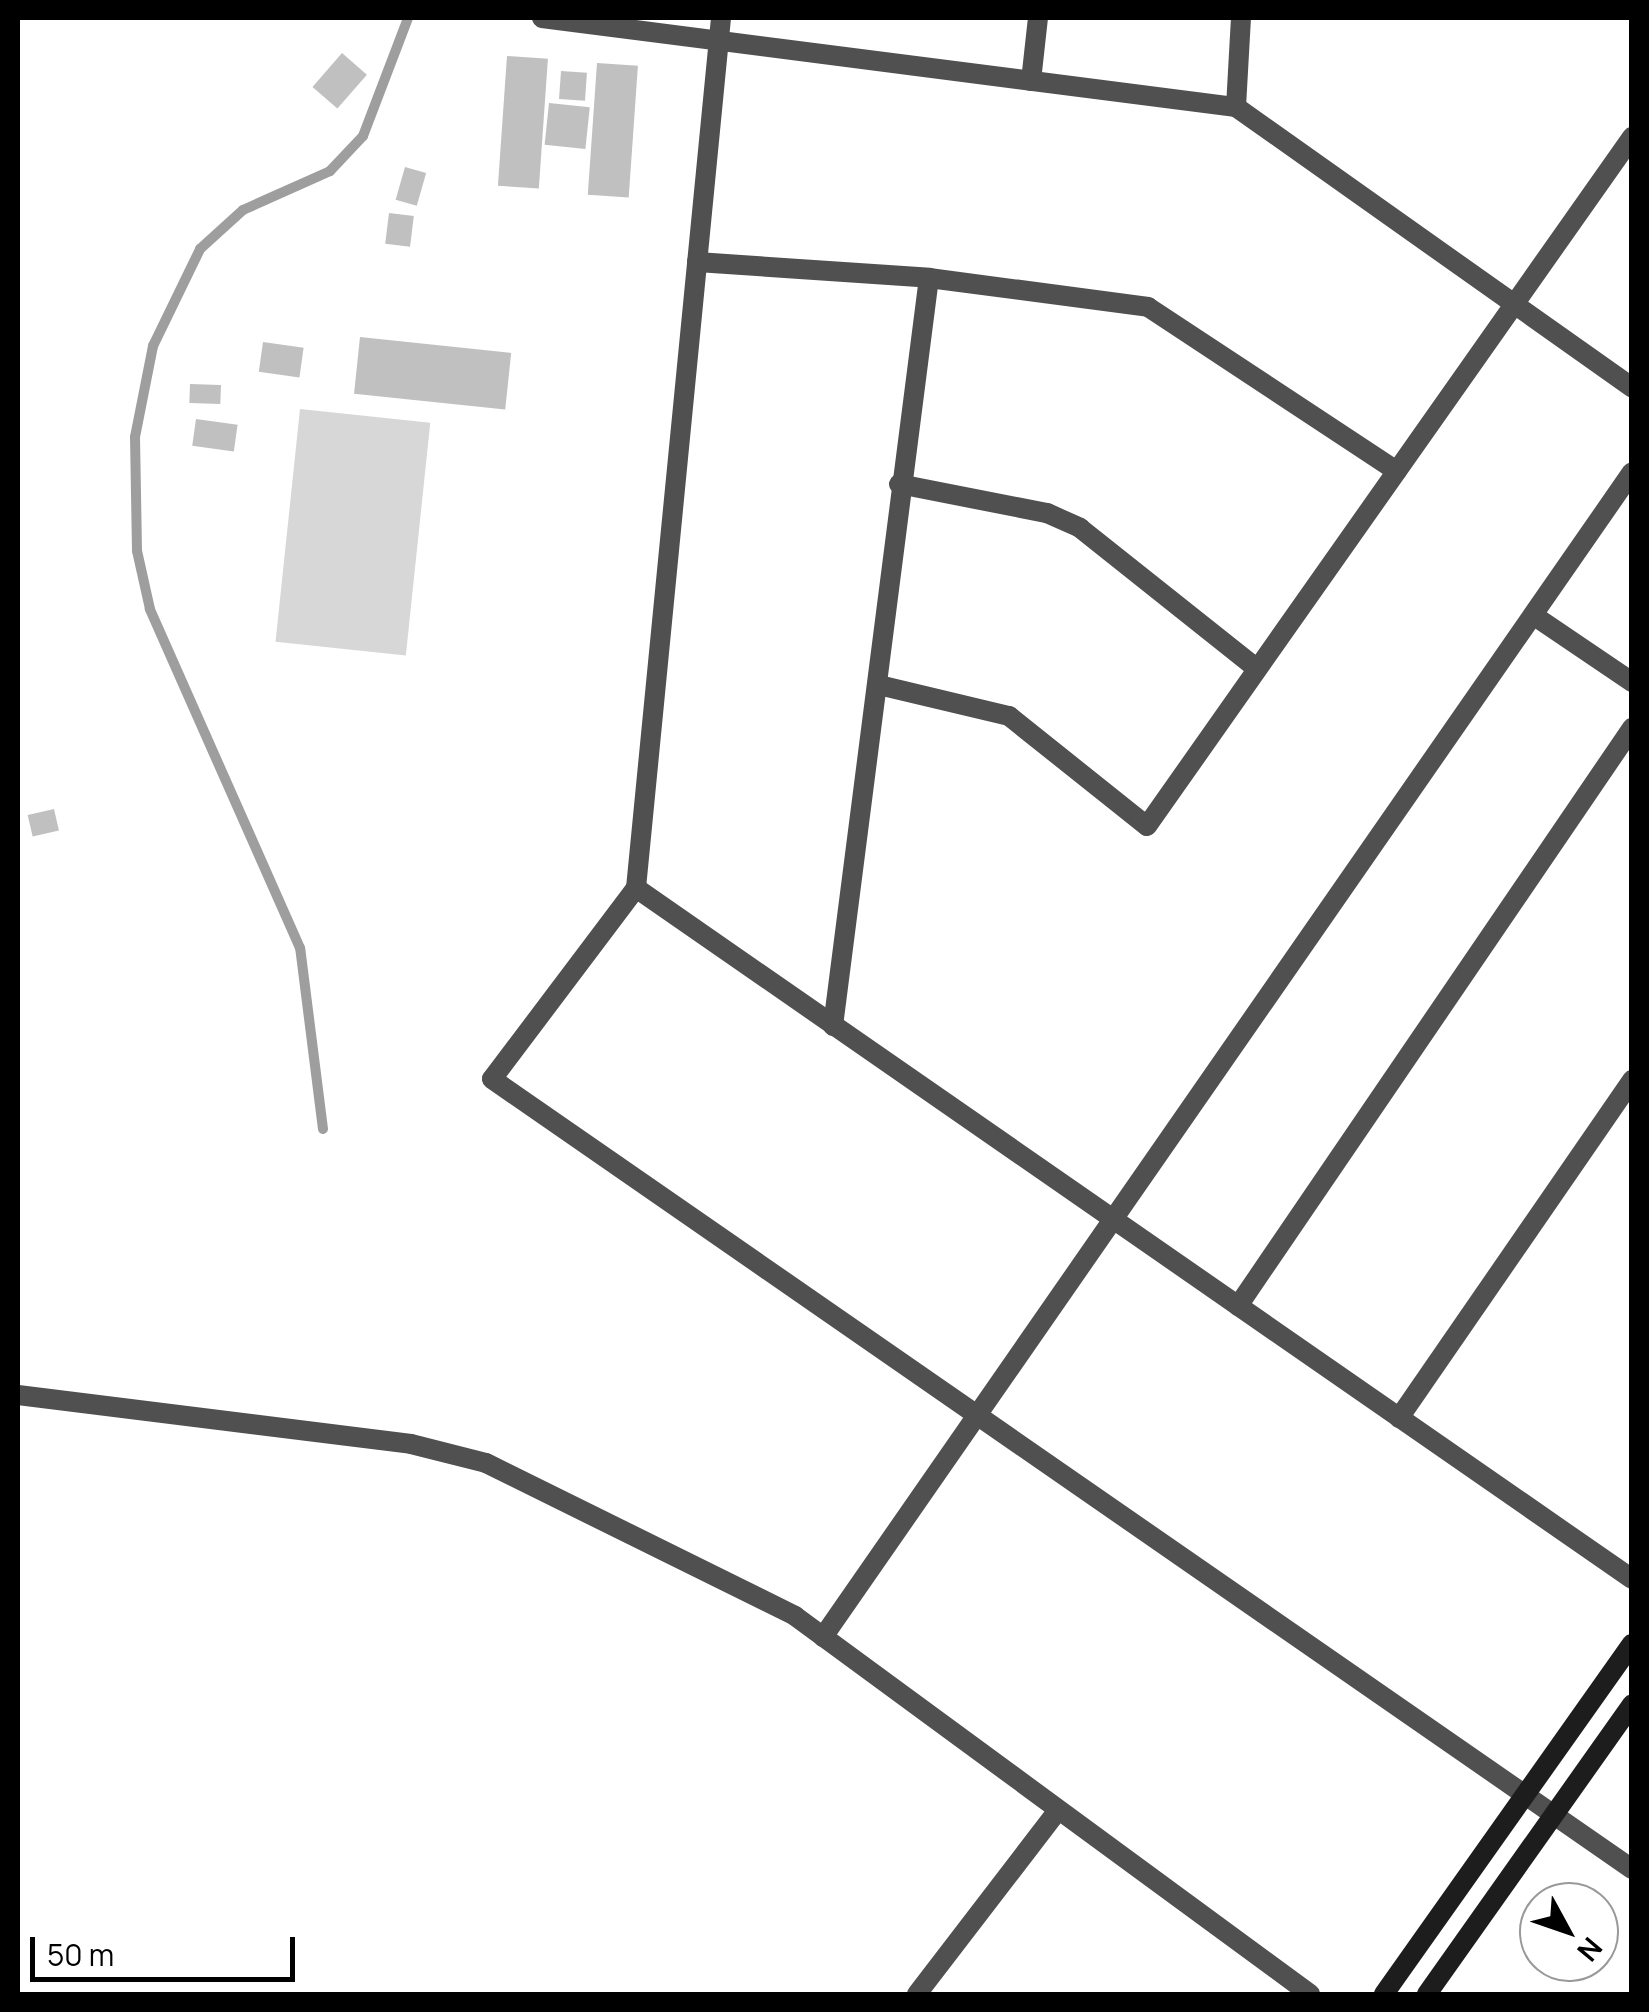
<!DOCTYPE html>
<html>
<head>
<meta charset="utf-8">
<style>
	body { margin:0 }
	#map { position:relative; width:1649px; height:2012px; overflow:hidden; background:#fff; font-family:Manrope,sans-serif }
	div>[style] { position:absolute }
	.green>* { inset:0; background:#d7d7d7; transform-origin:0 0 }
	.stream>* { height:10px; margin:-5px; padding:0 5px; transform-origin:5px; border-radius:5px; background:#9e9e9e }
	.building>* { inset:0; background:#c0c0c0; transform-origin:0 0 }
	.street>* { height:20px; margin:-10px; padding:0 10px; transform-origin:10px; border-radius:10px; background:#505050 }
	.secondary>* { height:20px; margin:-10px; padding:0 10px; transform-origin:10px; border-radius:10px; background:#1d1d1d }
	span { translate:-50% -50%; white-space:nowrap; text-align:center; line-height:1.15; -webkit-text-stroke:8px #fff; paint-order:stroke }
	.frame { position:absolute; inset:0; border:20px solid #000; pointer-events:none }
	.north { position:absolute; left:1519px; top:1882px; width:100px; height:100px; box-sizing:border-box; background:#fff; border:2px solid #999; border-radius:50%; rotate:130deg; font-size:28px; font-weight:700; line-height:40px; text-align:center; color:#000 }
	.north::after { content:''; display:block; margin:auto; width:35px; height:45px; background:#000; clip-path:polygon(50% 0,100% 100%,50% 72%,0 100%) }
	.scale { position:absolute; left:30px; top:1937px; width:265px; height:45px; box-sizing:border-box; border:5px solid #000; border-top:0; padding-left:12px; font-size:30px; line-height:35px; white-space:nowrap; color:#000; -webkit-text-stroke:8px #fff; paint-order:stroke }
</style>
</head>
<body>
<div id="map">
	<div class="green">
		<div style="left:300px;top:409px;width:131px;height:234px;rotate:6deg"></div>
	</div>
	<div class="stream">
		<div style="left:323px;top:1129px;width:182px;rotate:-97.2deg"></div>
		<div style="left:300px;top:948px;width:371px;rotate:-113.9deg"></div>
		<div style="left:150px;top:609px;width:59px;rotate:-102.6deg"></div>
		<div style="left:137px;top:551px;width:114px;rotate:-91deg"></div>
		<div style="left:135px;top:437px;width:93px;rotate:-78.8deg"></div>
		<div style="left:153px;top:346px;width:108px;rotate:-64.1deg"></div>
		<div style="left:200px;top:249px;width:58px;rotate:-42.2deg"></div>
		<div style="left:243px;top:210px;width:95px;rotate:-24.1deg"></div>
		<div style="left:330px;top:171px;width:48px;rotate:-46.7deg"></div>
		<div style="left:363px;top:136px;width:126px;rotate:-69.1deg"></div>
	</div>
	<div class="building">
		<div style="left:342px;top:53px;width:33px;height:45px;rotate:41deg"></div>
		<div style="left:507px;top:56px;width:41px;height:130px;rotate:4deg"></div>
		<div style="left:597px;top:63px;width:41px;height:132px;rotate:4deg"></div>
		<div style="left:561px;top:71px;width:26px;height:28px;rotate:4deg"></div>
		<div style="left:549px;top:103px;width:41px;height:42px;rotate:6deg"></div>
		<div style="left:405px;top:167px;width:22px;height:34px;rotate:16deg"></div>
		<div style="left:389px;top:213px;width:25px;height:31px;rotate:7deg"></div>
		<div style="left:360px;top:337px;width:152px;height:57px;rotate:6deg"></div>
		<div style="left:263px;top:342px;width:41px;height:30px;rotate:8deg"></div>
		<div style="left:190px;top:384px;width:31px;height:19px;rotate:2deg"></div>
		<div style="left:196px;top:419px;width:42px;height:27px;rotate:8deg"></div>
		<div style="left:54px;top:809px;width:22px;height:27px;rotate:77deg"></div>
	</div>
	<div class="street">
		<div style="left:542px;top:18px;width:700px;rotate:7.31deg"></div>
		<div style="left:1236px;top:107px;width:485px;rotate:35.3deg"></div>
		<div style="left:721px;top:18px;width:874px;rotate:95.58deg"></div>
		<div style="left:636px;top:888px;width:239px;rotate:127deg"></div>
		<div style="left:492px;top:1079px;width:1387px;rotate:34.72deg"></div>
		<div style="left:1031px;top:81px;width:63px;rotate:-83.7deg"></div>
		<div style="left:1236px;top:107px;width:89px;rotate:-86.8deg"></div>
		<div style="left:697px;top:262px;width:233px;rotate:3.9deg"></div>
		<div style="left:929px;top:278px;width:221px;rotate:7.5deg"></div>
		<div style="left:1148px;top:307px;width:298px;rotate:33.4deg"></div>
		<div style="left:899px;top:484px;width:151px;rotate:11.1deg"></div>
		<div style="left:1047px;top:513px;width:36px;rotate:24deg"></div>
		<div style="left:1080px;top:528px;width:226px;rotate:38.5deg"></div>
		<div style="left:1533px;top:615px;width:120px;rotate:34.1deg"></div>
		<div style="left:883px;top:686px;width:130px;rotate:13.4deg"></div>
		<div style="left:1009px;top:716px;width:176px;rotate:38.6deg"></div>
		<div style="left:1147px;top:826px;width:843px;rotate:-54.86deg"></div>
		<div style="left:636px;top:888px;width:1212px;rotate:34.75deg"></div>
		<div style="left:833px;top:1026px;width:754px;rotate:-82.69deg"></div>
		<div style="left:1238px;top:1306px;width:700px;rotate:-55.72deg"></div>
		<div style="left:18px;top:1395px;width:396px;rotate:7.1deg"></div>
		<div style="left:411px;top:1444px;width:77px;rotate:14.2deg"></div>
		<div style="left:486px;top:1463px;width:345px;rotate:26.3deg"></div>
		<div style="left:795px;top:1616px;width:639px;rotate:36.28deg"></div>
		<div style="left:1399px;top:1418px;width:411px;rotate:-55.4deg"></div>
		<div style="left:823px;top:1637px;width:1418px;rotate:-55.22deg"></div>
		<div style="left:917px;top:1994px;width:227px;rotate:-52.5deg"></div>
	</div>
	<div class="secondary">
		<div style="left:1384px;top:1994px;width:429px;rotate:-54.7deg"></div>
		<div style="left:1427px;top:1994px;width:355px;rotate:-54.7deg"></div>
	</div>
	<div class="frame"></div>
	<div class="north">N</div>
	<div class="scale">50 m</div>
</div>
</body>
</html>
